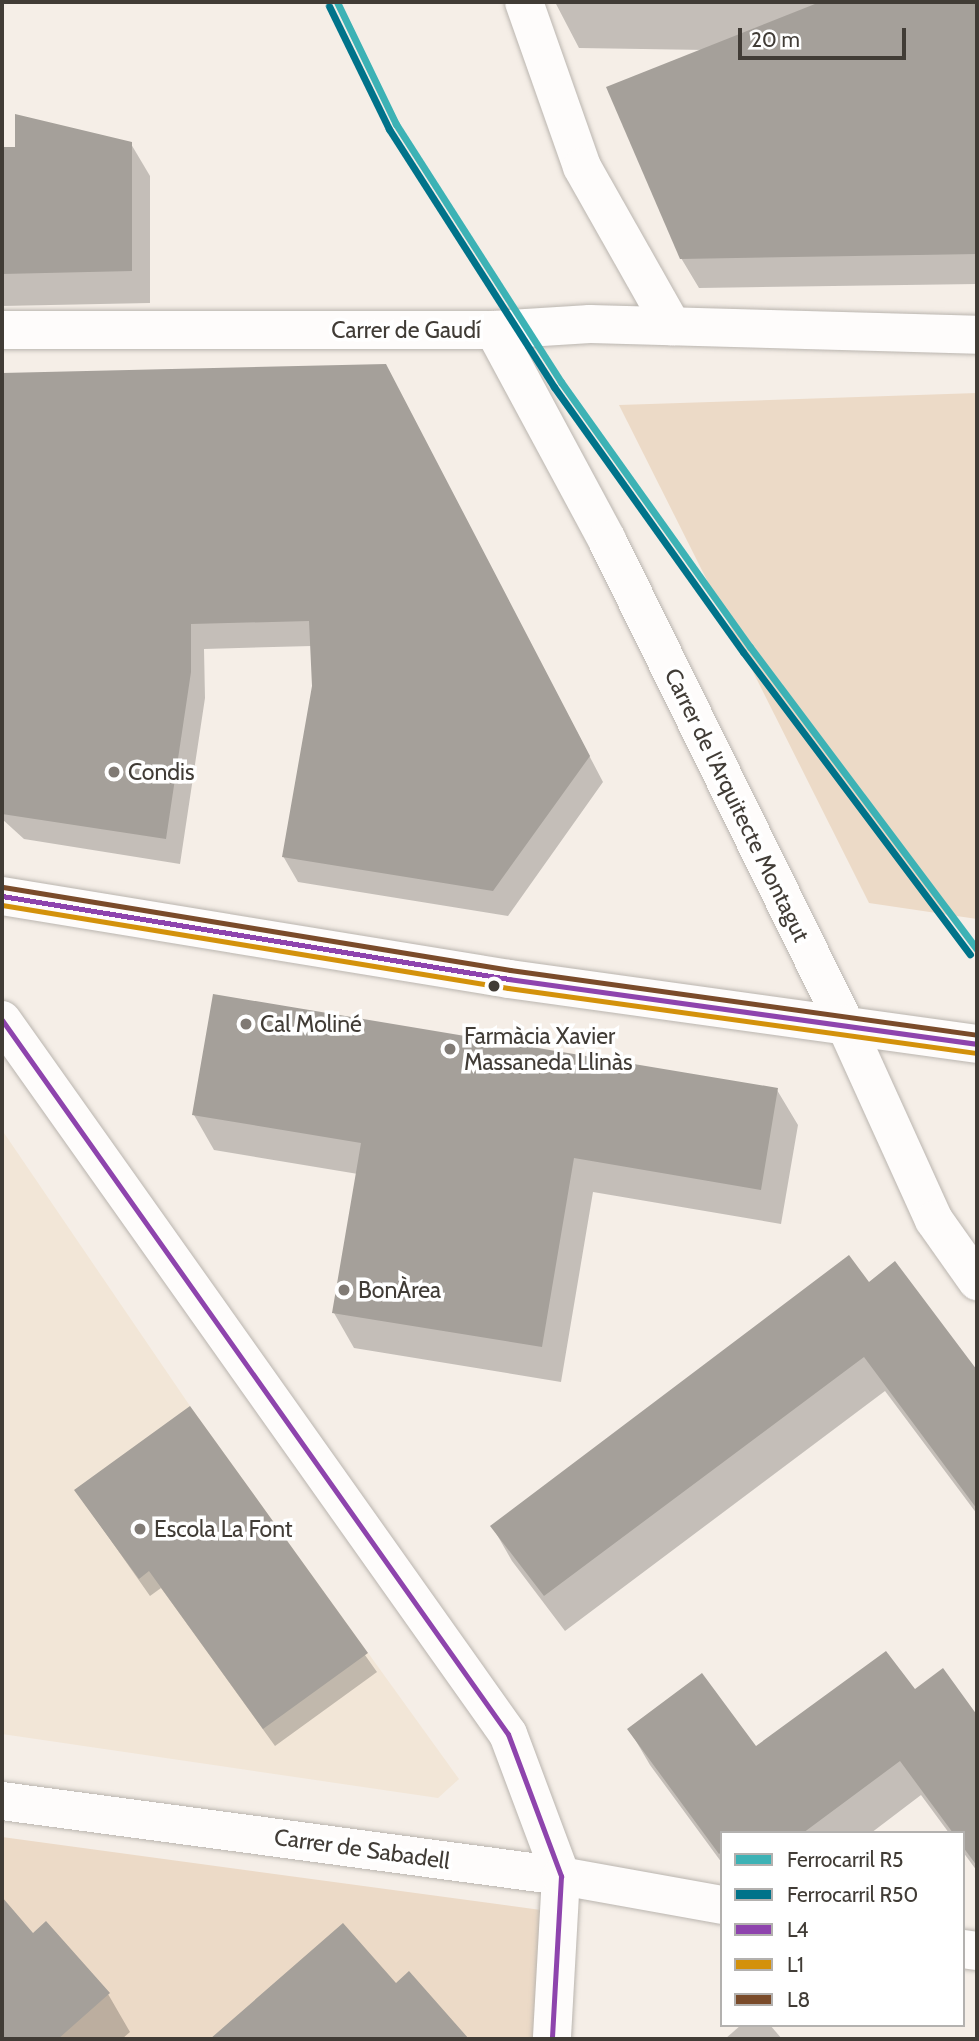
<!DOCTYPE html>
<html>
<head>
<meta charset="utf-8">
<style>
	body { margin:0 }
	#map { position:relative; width:979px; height:2041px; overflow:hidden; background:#f5eee7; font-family:Cabin,sans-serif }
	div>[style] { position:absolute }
	.built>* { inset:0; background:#f2e6d7 }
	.green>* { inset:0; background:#ecdac7 }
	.shadow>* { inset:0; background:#0003 }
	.building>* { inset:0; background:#a5a09a }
	.roads { filter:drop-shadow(0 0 2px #bab5af) drop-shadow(0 0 2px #bab5af) }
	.minor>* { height:38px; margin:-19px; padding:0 19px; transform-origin:19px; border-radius:19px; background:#fefcfb }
	.tertiary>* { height:38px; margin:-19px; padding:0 19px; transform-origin:19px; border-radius:19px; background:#fefcfb }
	.bus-1>* { height:5px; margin:-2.5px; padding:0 2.5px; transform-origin:2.5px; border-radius:2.5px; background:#8e44ad }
	.bus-2>* { height:5px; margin:-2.5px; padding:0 2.5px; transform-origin:2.5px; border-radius:2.5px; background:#d3910b }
	.bus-3>* { height:5px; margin:-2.5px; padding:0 2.5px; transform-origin:2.5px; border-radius:2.5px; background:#7a4b2a }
	.rail-1>* { height:7px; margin:-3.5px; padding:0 3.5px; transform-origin:3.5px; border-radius:3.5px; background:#3db2b5 }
	.rail-2>* { height:7px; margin:-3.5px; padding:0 3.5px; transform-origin:3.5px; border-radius:3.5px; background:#00738a }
	.dots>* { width:19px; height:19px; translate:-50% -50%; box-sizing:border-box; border:4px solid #fff; border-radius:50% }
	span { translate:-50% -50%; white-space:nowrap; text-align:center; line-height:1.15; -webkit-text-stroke:7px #fff; paint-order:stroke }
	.street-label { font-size:23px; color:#413c36 }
	.poi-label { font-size:23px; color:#413c36 }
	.left { translate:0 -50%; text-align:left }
	.frame { position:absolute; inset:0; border:4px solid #413c36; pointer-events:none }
	.legend { position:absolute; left:720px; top:1831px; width:245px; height:196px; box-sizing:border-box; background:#fff; border:2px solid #b3b1af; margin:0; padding:9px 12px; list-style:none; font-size:21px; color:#413c36 }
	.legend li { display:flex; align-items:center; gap:14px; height:35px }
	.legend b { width:35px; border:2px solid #b3b1af }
	.scale { position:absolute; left:738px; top:28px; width:168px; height:32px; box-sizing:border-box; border:4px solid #413c36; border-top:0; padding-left:9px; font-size:21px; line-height:24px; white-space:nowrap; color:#413c36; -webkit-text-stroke:5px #fff; paint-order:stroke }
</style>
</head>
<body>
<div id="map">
	<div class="built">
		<div style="clip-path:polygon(2px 1130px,190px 1406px,459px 1779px,438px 1798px,2px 1734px)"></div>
	</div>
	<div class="green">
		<div style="clip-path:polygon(977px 393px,977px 919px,869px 903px,619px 405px)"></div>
		<div style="clip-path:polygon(2px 1837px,541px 1910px,537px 2039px,2px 2039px)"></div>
	</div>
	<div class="shadow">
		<div style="clip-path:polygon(555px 2px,977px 2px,977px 284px,699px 288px,681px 258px,705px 50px,579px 48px)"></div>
		<div style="clip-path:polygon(131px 144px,150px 176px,150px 303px,2px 306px,2px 149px)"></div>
		<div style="clip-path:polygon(385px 366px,603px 782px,508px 916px,298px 882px,283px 856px,313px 686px,312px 646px,204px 649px,205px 698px,180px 864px,24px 839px,2px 819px,2px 374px)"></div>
		<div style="clip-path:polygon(777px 1090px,798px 1125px,781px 1224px,593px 1192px,561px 1382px,354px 1348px,334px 1313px,358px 1174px,214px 1150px,194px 1115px)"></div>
		<div style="clip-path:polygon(895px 1263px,977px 1373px,977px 1514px,885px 1391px,565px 1631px,512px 1561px,492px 1526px,869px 1284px)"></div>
		<div style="clip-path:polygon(190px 1408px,377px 1672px,275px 1746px,161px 1588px,150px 1596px,76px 1491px)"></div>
		<div style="clip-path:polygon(942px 1670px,977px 1718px,977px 1871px,963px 1852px,963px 1833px,949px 1833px,921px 1795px,871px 1833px,722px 1833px,722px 1863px,650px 1765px,629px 1729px,755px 1748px,914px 1692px)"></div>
		<div style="clip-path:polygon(2px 1900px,33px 1935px,46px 1924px,108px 1994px,130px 2032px,122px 2039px,2px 2039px)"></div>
		<div style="clip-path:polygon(409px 1973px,466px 2039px,214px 2038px,396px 1985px)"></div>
		<div style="clip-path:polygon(741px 2025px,770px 2025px,782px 2039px,725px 2039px)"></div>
	</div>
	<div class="building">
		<div style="clip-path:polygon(820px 2px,977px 2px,977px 254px,680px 259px,606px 87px)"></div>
		<div style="clip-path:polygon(15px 114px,132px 142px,132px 271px,2px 274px,2px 147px,15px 147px)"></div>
		<div style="clip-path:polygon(386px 364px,590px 756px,493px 891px,282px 857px,312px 686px,309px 621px,191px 624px,191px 672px,166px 839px,2px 814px,2px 373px)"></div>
		<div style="clip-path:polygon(213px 994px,778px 1088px,761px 1190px,574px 1158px,542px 1347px,332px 1313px,361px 1143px,192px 1115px)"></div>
		<div style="clip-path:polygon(849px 1255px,869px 1282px,895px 1261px,977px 1370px,977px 1509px,864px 1357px,544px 1596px,490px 1526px)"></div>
		<div style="clip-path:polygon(190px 1406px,368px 1653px,263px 1729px,149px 1571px,139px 1579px,74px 1490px)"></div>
		<div style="clip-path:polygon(886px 1651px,915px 1689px,943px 1668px,977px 1715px,977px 1866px,963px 1847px,963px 1833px,953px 1833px,900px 1761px,803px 1833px,722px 1833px,722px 1852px,719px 1854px,627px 1729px,702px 1673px,756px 1746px)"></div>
		<div style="clip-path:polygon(2px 1897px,33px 1933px,46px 1921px,110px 1993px,58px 2039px,2px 2039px)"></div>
		<div style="clip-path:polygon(343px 1923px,396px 1983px,409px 1971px,469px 2039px,210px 2039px)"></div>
	</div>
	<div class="roads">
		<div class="minor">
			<div style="left:524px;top:2px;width:175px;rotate:70.6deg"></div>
			<div style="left:582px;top:167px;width:183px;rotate:60.5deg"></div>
			<div style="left:2px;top:330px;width:492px"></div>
			<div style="left:494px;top:330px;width:96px;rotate:-3.6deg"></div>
			<div style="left:590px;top:324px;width:387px;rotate:1.6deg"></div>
			<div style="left:494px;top:330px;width:238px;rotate:61.7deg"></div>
			<div style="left:607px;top:540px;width:539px;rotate:63.82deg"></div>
			<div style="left:845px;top:1024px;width:215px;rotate:65.6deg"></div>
			<div style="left:934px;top:1220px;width:75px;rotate:54.8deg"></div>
			<div style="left:2px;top:1020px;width:875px;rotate:54.68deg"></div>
			<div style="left:508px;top:1734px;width:152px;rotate:69.5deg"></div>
			<div style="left:561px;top:1876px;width:163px;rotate:93.2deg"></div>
			<div style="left:2px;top:1801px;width:564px;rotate:7.64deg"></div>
			<div style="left:561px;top:1876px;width:164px;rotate:10.2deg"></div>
			<div style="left:963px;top:1949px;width:14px;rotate:8deg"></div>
		</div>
		<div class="tertiary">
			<div style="left:2px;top:896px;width:514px;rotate:9.3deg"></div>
			<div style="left:509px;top:979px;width:472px;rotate:7.9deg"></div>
		</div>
	</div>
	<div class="bus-1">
		<div style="left:2px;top:896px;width:514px;rotate:9.3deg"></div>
		<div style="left:509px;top:979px;width:472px;rotate:7.9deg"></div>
		<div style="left:2px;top:1020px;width:875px;rotate:54.68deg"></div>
		<div style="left:508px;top:1734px;width:152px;rotate:69.5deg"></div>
		<div style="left:561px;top:1876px;width:163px;rotate:93.2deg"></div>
	</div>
	<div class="bus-2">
		<div style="left:2px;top:905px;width:513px;rotate:9.32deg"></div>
		<div style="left:508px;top:988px;width:472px;rotate:7.9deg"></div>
	</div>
	<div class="bus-3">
		<div style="left:3px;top:887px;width:514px;rotate:9.3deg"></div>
		<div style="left:510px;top:970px;width:472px;rotate:7.9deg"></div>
	</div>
	<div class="rail-1">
		<div style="left:337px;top:2px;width:136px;rotate:64.2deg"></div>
		<div style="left:396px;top:124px;width:306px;rotate:57.4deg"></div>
		<div style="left:561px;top:382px;width:325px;rotate:54.5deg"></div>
		<div style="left:750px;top:647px;width:378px;rotate:53.1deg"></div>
	</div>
	<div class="rail-2">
		<div style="left:329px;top:6px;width:137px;rotate:64deg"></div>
		<div style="left:389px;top:129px;width:306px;rotate:57.4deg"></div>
		<div style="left:554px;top:387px;width:325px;rotate:54.5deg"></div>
		<div style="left:743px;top:652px;width:378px;rotate:53.1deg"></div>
	</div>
	<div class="dots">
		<div style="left:114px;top:772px;background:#807a74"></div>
		<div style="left:494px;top:986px;background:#413c36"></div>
		<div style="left:246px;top:1024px;background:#807a74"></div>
		<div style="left:450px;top:1049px;background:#807a74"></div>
		<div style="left:344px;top:1290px;background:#807a74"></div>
		<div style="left:140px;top:1529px;background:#807a74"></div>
	</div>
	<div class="street-label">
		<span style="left:406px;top:330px">Carrer de Gaudí</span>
		<span style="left:737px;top:805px;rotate:64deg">Carrer de l'Arquitecte Montagut</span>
		<span style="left:362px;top:1849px;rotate:8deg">Carrer de Sabadell</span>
	</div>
	<div class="poi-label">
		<span class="left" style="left:128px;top:772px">Condis</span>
		<span class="left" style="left:260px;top:1024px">Cal Moliné</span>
		<span class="left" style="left:464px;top:1049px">Farmàcia Xavier<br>Massaneda Llinàs</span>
		<span class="left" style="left:358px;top:1290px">BonÀrea</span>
		<span class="left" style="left:154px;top:1529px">Escola La Font</span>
	</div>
	<div class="frame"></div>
	<ul class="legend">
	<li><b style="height:9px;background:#3db2b5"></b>Ferrocarril R5</li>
	<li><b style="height:9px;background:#00738a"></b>Ferrocarril R50</li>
	<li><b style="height:9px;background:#8e44ad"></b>L4</li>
	<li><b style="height:9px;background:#d3910b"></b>L1</li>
	<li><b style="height:9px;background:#7a4b2a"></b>L8</li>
	</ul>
	<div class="scale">20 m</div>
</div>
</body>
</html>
